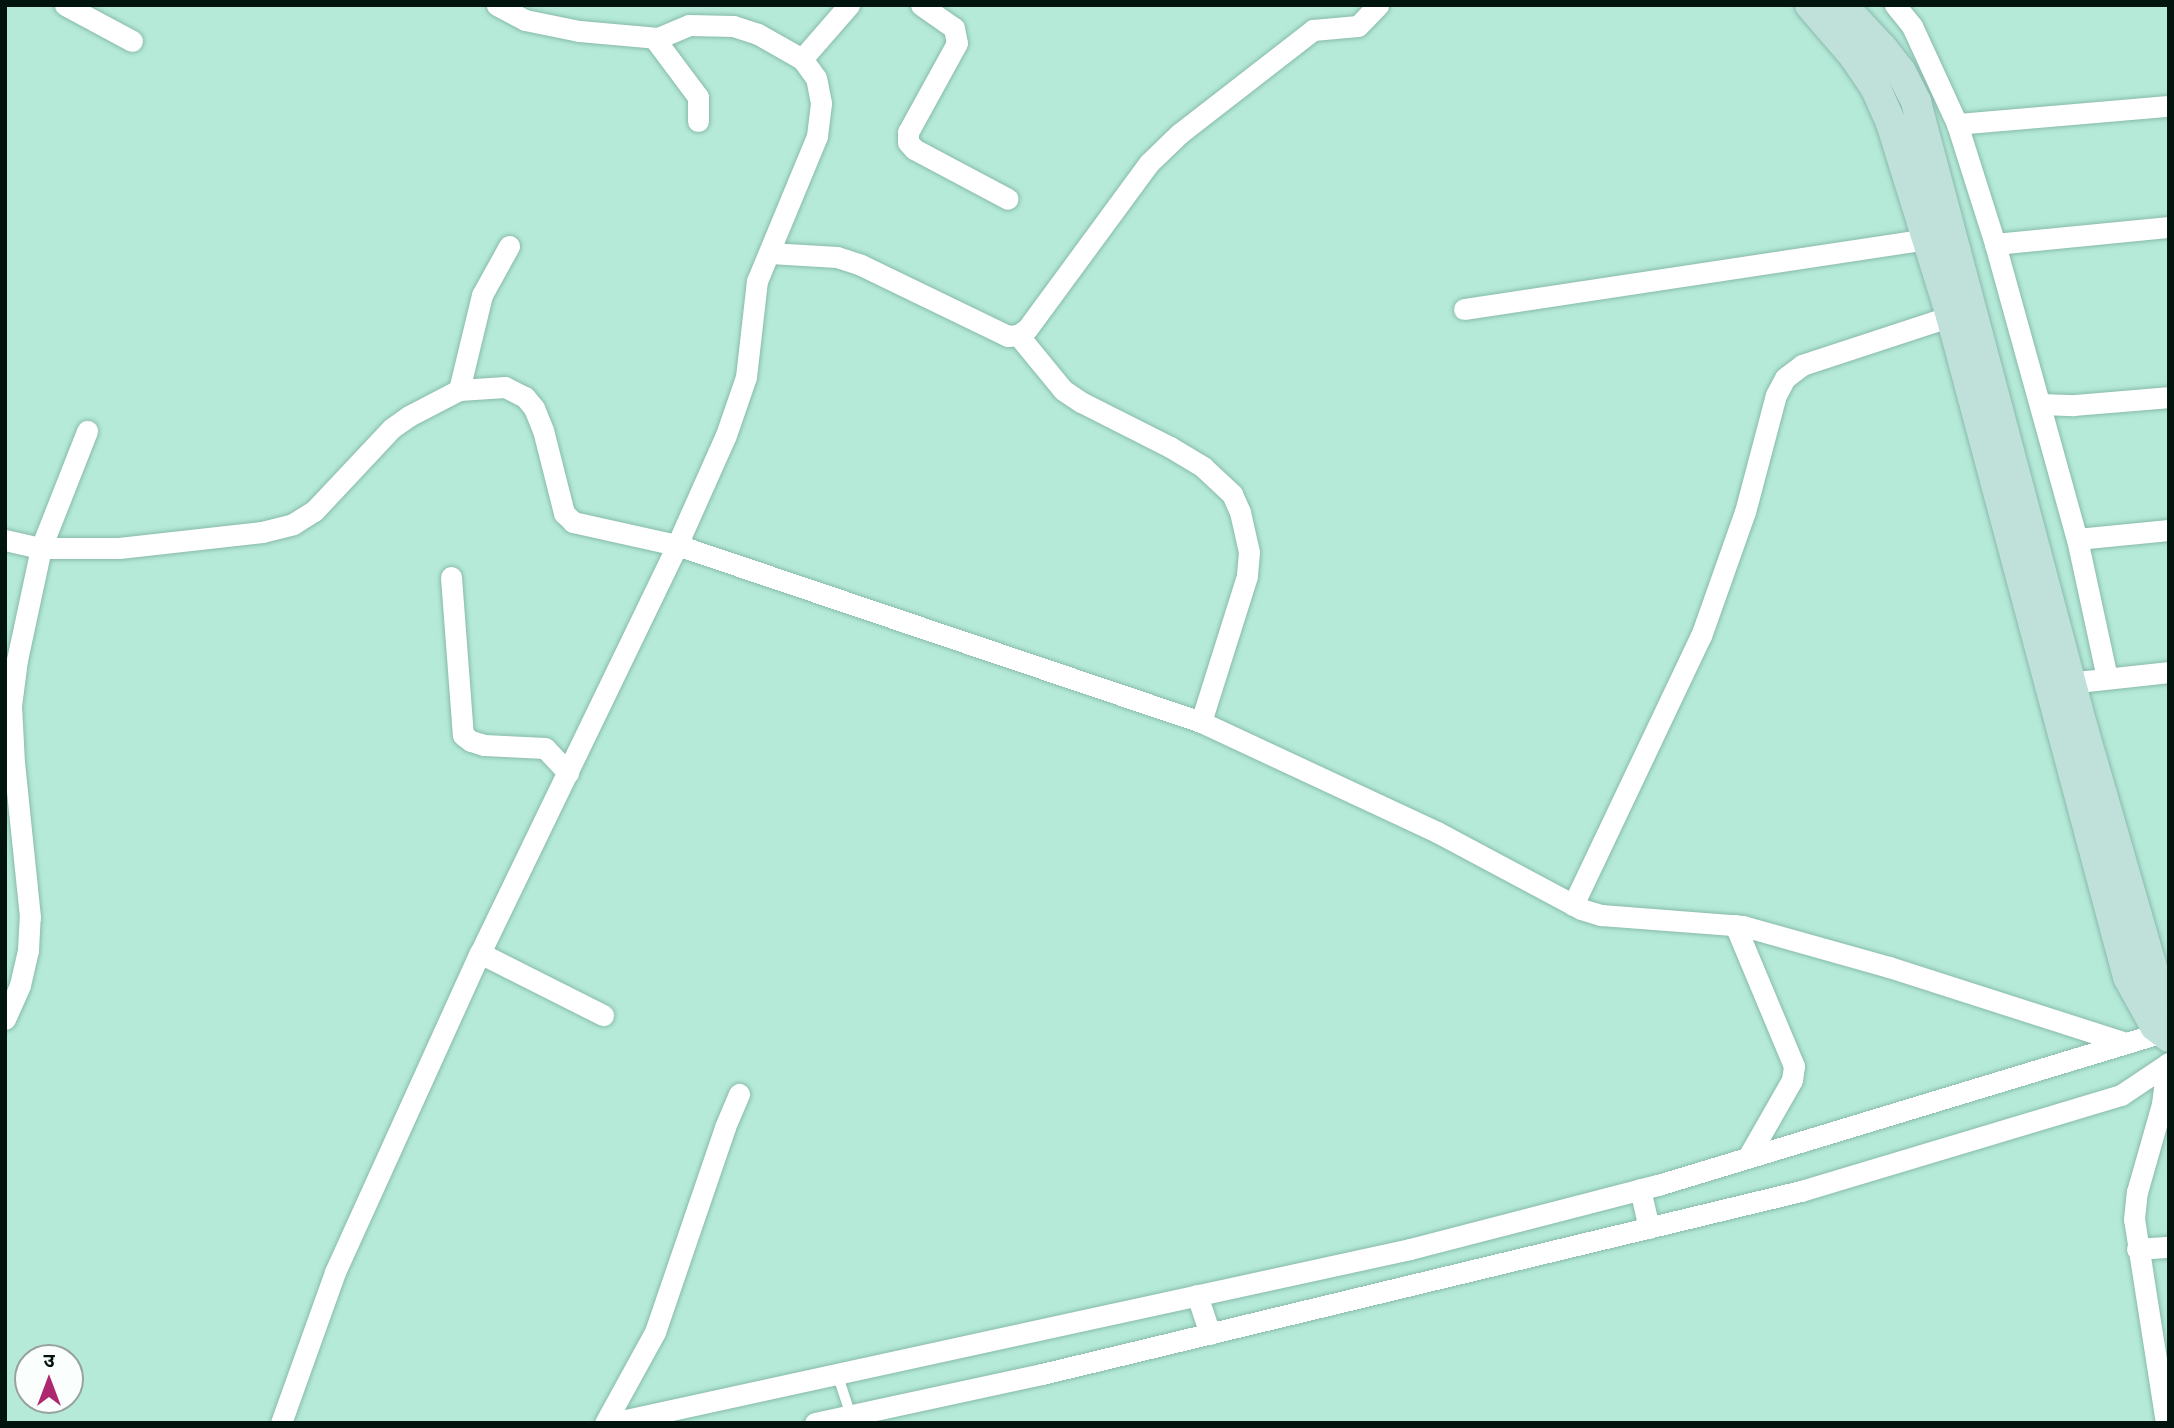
<!DOCTYPE html>
<html>
<head>
<meta charset="utf-8">
<style>
	body { margin:0 }
	#map { position:relative; width:2174px; height:1428px; overflow:hidden; background:#b5ead9; font-family:Raleway,"Noto Sans Devanagari",sans-serif }
	div>[style] { position:absolute }
	.roads { filter:drop-shadow(0 0 2px #88baab) drop-shadow(0 0 2px #88baab) }
	.lane>* { height:10px; margin:-5px; padding:0 5px; transform-origin:5px; border-radius:5px; background:#fff }
	.street>* { height:21px; margin:-10.5px; padding:0 10.5px; transform-origin:10.5px; border-radius:10.5px; background:#fff }
	.secondary>* { height:30px; margin:-15px; padding:0 15px; transform-origin:15px; border-radius:15px; background:#bfe1d9 }
	span { translate:-50% -50%; white-space:nowrap; text-align:center; line-height:1.15; -webkit-text-stroke:7px #fafffd; paint-order:stroke }
	.frame { position:absolute; inset:0; border:7px solid #02140e; pointer-events:none }
	.north { position:absolute; left:14px; top:1344px; width:70px; height:70px; box-sizing:border-box; background:#fafffd; border:2px solid #97a19d; border-radius:50%; rotate:0deg; font-size:19px; font-weight:700; line-height:28px; text-align:center; color:#02140e }
	.north::after { content:''; display:block; margin:auto; width:24px; height:32px; background:#ae286f; clip-path:polygon(50% 0,100% 100%,50% 72%,0 100%) }
</style>
</head>
<body>
<div id="map">
	<div class="roads">
		<div class="lane">
			<div style="left:837px;top:1373px;width:45px;rotate:72deg"></div>
		</div>
		<div class="street">
			<div style="left:65px;top:5px;width:76px;rotate:28.2deg"></div>
			<div style="left:921px;top:5px;width:40px;rotate:34.9deg"></div>
			<div style="left:954px;top:28px;width:15px;rotate:79deg"></div>
			<div style="left:957px;top:43px;width:102px;rotate:118.8deg"></div>
			<div style="left:908px;top:132px;width:10px;rotate:90deg"></div>
			<div style="left:908px;top:142px;width:9px;rotate:49deg"></div>
			<div style="left:914px;top:149px;width:106px;rotate:28deg"></div>
			<div style="left:1895px;top:5px;width:27px;rotate:51deg"></div>
			<div style="left:1912px;top:26px;width:108px;rotate:65.3deg"></div>
			<div style="left:1957px;top:124px;width:126px;rotate:72.4deg"></div>
			<div style="left:1995px;top:244px;width:306px;rotate:74.5deg"></div>
			<div style="left:2077px;top:539px;width:142px;rotate:77.8deg"></div>
			<div style="left:654px;top:38px;width:74px;rotate:53.3deg"></div>
			<div style="left:698px;top:97px;width:24px;rotate:90deg"></div>
			<div style="left:802px;top:59px;width:72px;rotate:-49deg"></div>
			<div style="left:1957px;top:124px;width:213px;rotate:-4.9deg"></div>
			<div style="left:1995px;top:244px;width:175px;rotate:-5.6deg"></div>
			<div style="left:770px;top:253px;width:67px;rotate:3.4deg"></div>
			<div style="left:837px;top:257px;width:25px;rotate:18deg"></div>
			<div style="left:861px;top:265px;width:163px;rotate:25.8deg"></div>
			<div style="left:1008px;top:336px;width:10px;rotate:-6deg"></div>
			<div style="left:1018px;top:335px;width:11px;rotate:-34deg"></div>
			<div style="left:1027px;top:329px;width:206px;rotate:-53.7deg"></div>
			<div style="left:1149px;top:163px;width:42px;rotate:-44deg"></div>
			<div style="left:1179px;top:134px;width:170px;rotate:-37.8deg"></div>
			<div style="left:1313px;top:30px;width:45px;rotate:-5.1deg"></div>
			<div style="left:1358px;top:26px;width:29px;rotate:-46deg"></div>
			<div style="left:1464px;top:309px;width:469px;rotate:-8.6deg"></div>
			<div style="left:1018px;top:335px;width:71px;rotate:50.7deg"></div>
			<div style="left:1063px;top:390px;width:22px;rotate:34deg"></div>
			<div style="left:1081px;top:402px;width:100px;rotate:26.8deg"></div>
			<div style="left:1170px;top:447px;width:39px;rotate:31deg"></div>
			<div style="left:1203px;top:467px;width:40px;rotate:43deg"></div>
			<div style="left:1232px;top:494px;width:20px;rotate:66deg"></div>
			<div style="left:1240px;top:512px;width:41px;rotate:77.3deg"></div>
			<div style="left:1249px;top:552px;width:24px;rotate:95deg"></div>
			<div style="left:1247px;top:576px;width:153px;rotate:107.5deg"></div>
			<div style="left:459px;top:390px;width:98px;rotate:-76.4deg"></div>
			<div style="left:482px;top:295px;width:56px;rotate:-61.1deg"></div>
			<div style="left:2041px;top:404px;width:33px;rotate:2deg"></div>
			<div style="left:2074px;top:405px;width:95px;rotate:-4.8deg"></div>
			<div style="left:2077px;top:539px;width:92px;rotate:-5.6deg"></div>
			<div style="left:5px;top:540px;width:37px;rotate:13deg"></div>
			<div style="left:41px;top:548px;width:78px"></div>
			<div style="left:119px;top:548px;width:144px;rotate:-6.4deg"></div>
			<div style="left:262px;top:532px;width:32px;rotate:-14deg"></div>
			<div style="left:293px;top:524px;width:25px;rotate:-32deg"></div>
			<div style="left:314px;top:511px;width:114px;rotate:-46.8deg"></div>
			<div style="left:392px;top:428px;width:21px;rotate:-35deg"></div>
			<div style="left:409px;top:416px;width:56px;rotate:-27.5deg"></div>
			<div style="left:459px;top:390px;width:46px;rotate:-3.7deg"></div>
			<div style="left:505px;top:387px;width:22px;rotate:27deg"></div>
			<div style="left:525px;top:397px;width:14px;rotate:51deg"></div>
			<div style="left:534px;top:408px;width:24px;rotate:68deg"></div>
			<div style="left:543px;top:430px;width:86px;rotate:75.8deg"></div>
			<div style="left:564px;top:513px;width:13px;rotate:45deg"></div>
			<div style="left:573px;top:522px;width:107px;rotate:12.5deg"></div>
			<div style="left:677px;top:545px;width:553px;rotate:18.66deg"></div>
			<div style="left:1201px;top:722px;width:260px;rotate:25deg"></div>
			<div style="left:1437px;top:832px;width:163px;rotate:28.1deg"></div>
			<div style="left:1581px;top:909px;width:21px;rotate:17deg"></div>
			<div style="left:1601px;top:915px;width:142px;rotate:4.4deg"></div>
			<div style="left:1743px;top:926px;width:152px;rotate:15.7deg"></div>
			<div style="left:1889px;top:967px;width:249px;rotate:17.8deg"></div>
			<div style="left:451px;top:577px;width:158px;rotate:85.7deg"></div>
			<div style="left:463px;top:735px;width:10px;rotate:37deg"></div>
			<div style="left:471px;top:741px;width:14px;rotate:17deg"></div>
			<div style="left:484px;top:745px;width:61px;rotate:2.8deg"></div>
			<div style="left:545px;top:748px;width:34px;rotate:47deg"></div>
			<div style="left:2059px;top:684px;width:111px;rotate:-6.2deg"></div>
			<div style="left:1573px;top:905px;width:298px;rotate:-64.6deg"></div>
			<div style="left:1701px;top:636px;width:132px;rotate:-70.5deg"></div>
			<div style="left:1745px;top:512px;width:121px;rotate:-75.2deg"></div>
			<div style="left:1776px;top:395px;width:19px;rotate:-62deg"></div>
			<div style="left:1785px;top:378px;width:21px;rotate:-37deg"></div>
			<div style="left:1802px;top:365px;width:157px;rotate:-18.2deg"></div>
			<div style="left:1735px;top:925px;width:153px;rotate:67.3deg"></div>
			<div style="left:1794px;top:1066px;width:14px;rotate:98deg"></div>
			<div style="left:1792px;top:1080px;width:89px;rotate:119.7deg"></div>
			<div style="left:480px;top:953px;width:138px;rotate:26.8deg"></div>
			<div style="left:5px;top:1019px;width:37px;rotate:-66deg"></div>
			<div style="left:20px;top:985px;width:36px;rotate:-77deg"></div>
			<div style="left:28px;top:950px;width:33px;rotate:-87deg"></div>
			<div style="left:30px;top:917px;width:155px;rotate:-95.9deg"></div>
			<div style="left:14px;top:763px;width:57px;rotate:-93deg"></div>
			<div style="left:11px;top:706px;width:46px;rotate:-82.6deg"></div>
			<div style="left:17px;top:660px;width:115px;rotate:-77.9deg"></div>
			<div style="left:41px;top:548px;width:126px;rotate:-68.5deg"></div>
			<div style="left:1640px;top:1189px;width:40px;rotate:77deg"></div>
			<div style="left:2137px;top:1249px;width:32px;rotate:-4deg"></div>
			<div style="left:1197px;top:1295px;width:41px;rotate:71.6deg"></div>
			<div style="left:281px;top:1423px;width:160px;rotate:-70.3deg"></div>
			<div style="left:335px;top:1272px;width:350px;rotate:-65.6deg"></div>
			<div style="left:480px;top:953px;width:453px;rotate:-64.2deg"></div>
			<div style="left:677px;top:545px;width:120px;rotate:-66deg"></div>
			<div style="left:726px;top:435px;width:61px;rotate:-71deg"></div>
			<div style="left:746px;top:377px;width:97px;rotate:-83.5deg"></div>
			<div style="left:757px;top:281px;width:157px;rotate:-67.5deg"></div>
			<div style="left:817px;top:136px;width:33px;rotate:-83deg"></div>
			<div style="left:821px;top:103px;width:25px;rotate:-101deg"></div>
			<div style="left:816px;top:78px;width:24px;rotate:-126deg"></div>
			<div style="left:802px;top:59px;width:51px;rotate:-150.4deg"></div>
			<div style="left:758px;top:34px;width:26px;rotate:-162deg"></div>
			<div style="left:733px;top:26px;width:44px;rotate:-178.7deg"></div>
			<div style="left:689px;top:25px;width:34px;rotate:157deg"></div>
			<div style="left:658px;top:38px;width:79px;rotate:-174.9deg"></div>
			<div style="left:579px;top:31px;width:55px;rotate:-168.5deg"></div>
			<div style="left:525px;top:20px;width:32px;rotate:-152deg"></div>
			<div style="left:605px;top:1423px;width:104px;rotate:-61.2deg"></div>
			<div style="left:655px;top:1332px;width:217px;rotate:-71.1deg"></div>
			<div style="left:725px;top:1127px;width:36px;rotate:-67deg"></div>
			<div style="left:612px;top:1423px;width:817px;rotate:-12.3deg"></div>
			<div style="left:1410px;top:1249px;width:256px;rotate:-14.5deg"></div>
			<div style="left:1658px;top:1185px;width:528px;rotate:-16.86deg"></div>
			<div style="left:815px;top:1423px;width:232px;rotate:-12.2deg"></div>
			<div style="left:1042px;top:1374px;width:781px;rotate:-13.56deg"></div>
			<div style="left:1801px;top:1191px;width:334px;rotate:-16.7deg"></div>
			<div style="left:2121px;top:1095px;width:58px;rotate:-33.7deg"></div>
			<div style="left:2166px;top:1423px;width:206px;rotate:-98.9deg"></div>
			<div style="left:2134px;top:1219px;width:27px;rotate:-84deg"></div>
			<div style="left:2137px;top:1192px;width:91px;rotate:-74.1deg"></div>
			<div style="left:2162px;top:1104px;width:40px;rotate:-82.9deg"></div>
		</div>
		<div class="secondary">
			<div style="left:1810px;top:5px;width:67px;rotate:49.2deg"></div>
			<div style="left:1854px;top:56px;width:40px;rotate:56deg"></div>
			<div style="left:1876px;top:89px;width:37px;rotate:66deg"></div>
			<div style="left:1891px;top:123px;width:202px;rotate:72.7deg"></div>
			<div style="left:1951px;top:316px;width:684px;rotate:75.01deg"></div>
			<div style="left:2128px;top:977px;width:56px;rotate:61.1deg"></div>
			<div style="left:2155px;top:1026px;width:18px;rotate:38deg"></div>
			<div style="left:1842px;top:5px;width:60px;rotate:47deg"></div>
			<div style="left:1883px;top:49px;width:29px;rotate:52deg"></div>
			<div style="left:1901px;top:72px;width:34px;rotate:63deg"></div>
			<div style="left:1916px;top:102px;width:645px;rotate:75.08deg"></div>
			<div style="left:2082px;top:725px;width:263px;rotate:73.9deg"></div>
			<div style="left:2155px;top:978px;width:28px;rotate:60deg"></div>
		</div>
	</div>
	<div class="frame"></div>
	<div class="north">उ</div>
</div>
</body>
</html>
